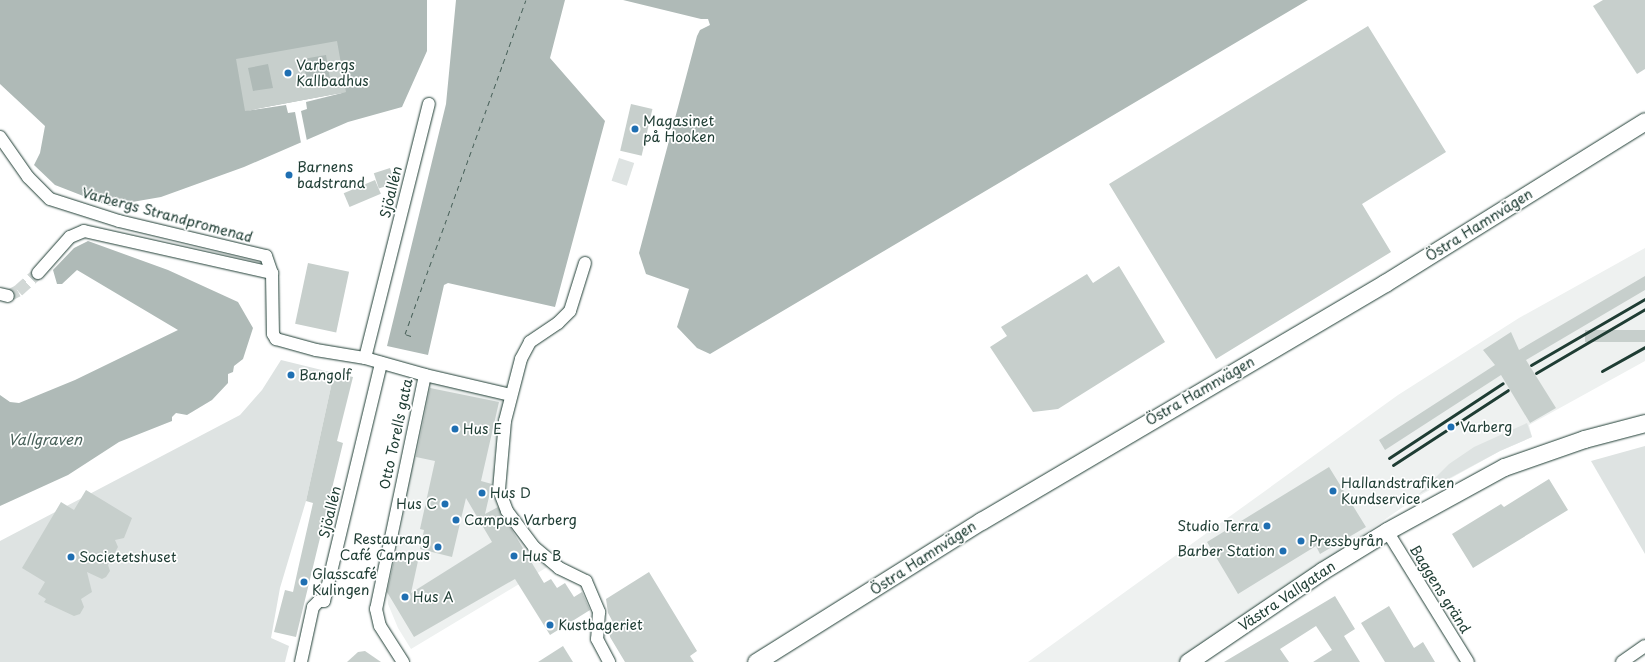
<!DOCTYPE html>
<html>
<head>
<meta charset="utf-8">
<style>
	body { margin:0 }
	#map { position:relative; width:1645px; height:662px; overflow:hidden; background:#fff; font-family:"Playpen Sans",sans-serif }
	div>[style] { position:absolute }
	.built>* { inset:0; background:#eef1f0 }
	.green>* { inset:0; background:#dee3e2; transform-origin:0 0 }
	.water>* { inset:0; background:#afbab7 }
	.pier>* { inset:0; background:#fff }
	.ferry>* { height:1px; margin-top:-0.5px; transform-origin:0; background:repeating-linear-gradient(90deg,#4a625b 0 5px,transparent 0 9px) }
	.building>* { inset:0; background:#c7cfcc; transform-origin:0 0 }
	.street-tunnel>* { height:12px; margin-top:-6px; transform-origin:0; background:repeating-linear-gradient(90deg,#d2d8d6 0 12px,transparent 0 18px) }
	.roads { filter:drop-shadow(0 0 1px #1f3d34) drop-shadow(0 0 1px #1f3d34) }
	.street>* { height:12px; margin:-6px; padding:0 6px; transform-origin:6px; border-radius:6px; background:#fff }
	.secondary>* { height:17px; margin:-8.5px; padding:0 8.5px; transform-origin:8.5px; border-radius:8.5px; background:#fff }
	.rail>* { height:3px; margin:-1.5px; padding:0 1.5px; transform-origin:1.5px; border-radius:1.5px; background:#1f3d34 }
	.dots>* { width:11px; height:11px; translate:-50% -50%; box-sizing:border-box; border:2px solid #fff; border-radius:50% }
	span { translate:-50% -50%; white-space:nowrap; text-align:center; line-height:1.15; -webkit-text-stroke:3.5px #fff; paint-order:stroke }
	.poi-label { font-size:14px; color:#1f3d34 }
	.left { translate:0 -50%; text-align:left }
	.right { translate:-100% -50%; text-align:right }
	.street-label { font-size:14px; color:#1f3d34 }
	.water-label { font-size:15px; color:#4a625b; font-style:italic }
</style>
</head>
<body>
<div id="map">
	<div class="built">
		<div style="clip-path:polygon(1645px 248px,1645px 361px,1529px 425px,1532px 437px,1500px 451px,1419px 496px,1178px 662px,1028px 662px,1398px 395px,1519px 318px)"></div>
		<div style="clip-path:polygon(429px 381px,504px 399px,494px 463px,496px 485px,549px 566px,411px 649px,398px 628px,388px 604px,387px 592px,399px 542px,405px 501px)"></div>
	</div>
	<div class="green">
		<div style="left:619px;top:158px;width:16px;height:24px;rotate:18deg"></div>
		<div style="clip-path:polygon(281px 360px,334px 373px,306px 501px,280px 588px,271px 638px,289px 646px,285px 662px,0 662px,0 541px,240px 415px,262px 390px)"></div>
		<div style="clip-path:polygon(1527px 423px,1532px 437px,1500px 451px,1418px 495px,1449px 464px,1474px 447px)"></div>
		<div style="clip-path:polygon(1645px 446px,1645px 554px,1591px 461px)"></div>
	</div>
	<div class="water">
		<div style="clip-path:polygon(0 0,427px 0,427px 51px,402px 107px,348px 122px,244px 167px,161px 197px,109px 206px,55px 185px,34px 165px,40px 153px,45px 126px,0 84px)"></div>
		<div style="clip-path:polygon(456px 0,565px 0,550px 58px,605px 121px,555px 307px,448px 283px,444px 285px,428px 355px,387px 346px,446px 104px)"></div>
		<div style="clip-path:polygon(623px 0,1308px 0,710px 354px,697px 348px,677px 327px,689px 289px,646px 274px,639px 253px,697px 36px,700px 30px,710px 25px,708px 19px,701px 19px)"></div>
		<div style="clip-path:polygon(88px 241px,168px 270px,238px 302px,253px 328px,243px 359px,234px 366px,233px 372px,228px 374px,228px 383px,212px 400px,187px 415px,176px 413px,172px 417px,172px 421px,119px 442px,68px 475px,0 506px,0 395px,10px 402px,19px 403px,75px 380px,178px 330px,77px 270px,62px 284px,57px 284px,53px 270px,74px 248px)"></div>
	</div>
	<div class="pier">
		<div style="clip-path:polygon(346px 92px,306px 102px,307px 109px,301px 111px,307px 141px,301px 143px,295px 112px,288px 113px,286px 105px,245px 111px)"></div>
	</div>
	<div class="ferry">
		<div style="left:411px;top:336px;width:6px;rotate:-162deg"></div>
		<div style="left:405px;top:334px;width:355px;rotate:-70.1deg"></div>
	</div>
	<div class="building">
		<div style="clip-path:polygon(1603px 0,1645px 0,1645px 69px,1637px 74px,1593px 6px)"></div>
		<div style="clip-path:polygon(1368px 26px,1446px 152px,1362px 204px,1391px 252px,1216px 359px,1109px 184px)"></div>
		<div style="clip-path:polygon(evenodd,337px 41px,346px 92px,245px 111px,236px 59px,337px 41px,326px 55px,330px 79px,307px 82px,303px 59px,326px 55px,337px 41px,268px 64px,273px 88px,253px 91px,248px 68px,268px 64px)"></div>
		<div style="left:631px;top:104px;width:22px;height:48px;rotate:13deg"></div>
		<div style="left:390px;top:168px;width:16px;height:17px;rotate:72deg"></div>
		<div style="left:375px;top:180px;width:15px;height:34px;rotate:67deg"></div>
		<div style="left:308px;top:263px;width:42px;height:62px;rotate:12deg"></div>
		<div style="clip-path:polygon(1119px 266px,1165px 342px,1058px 409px,1033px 412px,990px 347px,1007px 336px,1001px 327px,1087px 274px,1093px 283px)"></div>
		<div style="clip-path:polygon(1645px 276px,1645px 290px,1526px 360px,1556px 408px,1530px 423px,1501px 375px,1385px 450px,1379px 440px,1495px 365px,1483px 350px,1511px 332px,1519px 350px)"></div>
		<div style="left:1645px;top:330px;width:12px;height:60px;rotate:90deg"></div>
		<div style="clip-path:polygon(334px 373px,353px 377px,337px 441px,343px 443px,296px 637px,274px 632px,285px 590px,293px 592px,298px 569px,313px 503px,306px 501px)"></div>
		<div style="clip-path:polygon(430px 388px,499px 402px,481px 481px,492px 484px,485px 514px,498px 507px,544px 583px,551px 579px,557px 588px,565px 583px,574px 597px,582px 592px,590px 610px,550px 635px,515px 579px,414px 637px,387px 592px,395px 556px,418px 561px,411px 593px,492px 542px,466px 498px,452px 557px,420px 549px,424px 530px,420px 529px,435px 461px,416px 457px)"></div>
		<div style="clip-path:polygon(1329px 467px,1366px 527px,1320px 554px,1316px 546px,1238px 594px,1207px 542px)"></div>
		<div style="clip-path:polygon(1549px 479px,1568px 510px,1473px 568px,1452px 534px,1501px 504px,1504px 507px)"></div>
		<div style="clip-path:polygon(86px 490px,132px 518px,124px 538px,115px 540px,118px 547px,108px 565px,110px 571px,106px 577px,102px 579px,87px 572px,92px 592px,81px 599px,84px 607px,80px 614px,74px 616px,44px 602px,46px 599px,38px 594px,45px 582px,22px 568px,61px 502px,74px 510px)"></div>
		<div style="clip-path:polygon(649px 572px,697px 651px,690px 656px,694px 662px,625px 662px,610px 637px,609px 630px,615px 626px,608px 613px,606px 599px)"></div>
		<div style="clip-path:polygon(1335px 596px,1355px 629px,1344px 636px,1360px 662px,1313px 662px,1332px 650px,1316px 626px,1280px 649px,1289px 662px,1224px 662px)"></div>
		<div style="clip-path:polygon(1389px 606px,1414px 648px,1423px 642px,1435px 662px,1385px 662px,1361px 623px)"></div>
		<div style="clip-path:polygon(563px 646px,573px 662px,538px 662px)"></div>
		<div style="clip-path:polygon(365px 651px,381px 662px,347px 662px,358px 652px)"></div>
	</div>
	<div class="street-tunnel">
		<div style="left:8px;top:296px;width:11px;rotate:-27deg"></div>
		<div style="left:18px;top:291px;width:27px;rotate:-42deg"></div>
	</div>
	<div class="roads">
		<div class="street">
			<div style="left:0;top:137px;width:49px;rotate:55deg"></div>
			<div style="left:28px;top:177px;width:31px;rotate:45deg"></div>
			<div style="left:50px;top:199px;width:72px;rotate:17.7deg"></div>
			<div style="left:119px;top:221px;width:151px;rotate:13.4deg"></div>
			<div style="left:266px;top:256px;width:18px;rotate:71deg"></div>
			<div style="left:272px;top:273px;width:61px;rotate:89.1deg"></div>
			<div style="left:273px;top:334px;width:6px;rotate:59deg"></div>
			<div style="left:276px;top:339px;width:41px;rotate:15.4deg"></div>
			<div style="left:316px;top:350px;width:50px;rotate:9.3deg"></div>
			<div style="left:365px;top:358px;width:62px;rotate:15.8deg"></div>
			<div style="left:425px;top:375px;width:239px;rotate:101.8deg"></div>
			<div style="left:376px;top:609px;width:17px;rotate:77deg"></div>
			<div style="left:380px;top:626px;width:43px;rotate:57.4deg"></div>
			<div style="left:585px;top:263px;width:50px;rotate:107.4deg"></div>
			<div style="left:570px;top:311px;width:17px;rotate:135deg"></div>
			<div style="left:558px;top:323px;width:34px;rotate:146deg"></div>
			<div style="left:530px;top:342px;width:19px;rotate:118deg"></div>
			<div style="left:521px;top:359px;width:64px;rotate:104.5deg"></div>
			<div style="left:505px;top:421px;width:69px;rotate:95deg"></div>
			<div style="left:499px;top:490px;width:22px;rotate:69deg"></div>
			<div style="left:507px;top:511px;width:45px;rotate:53.1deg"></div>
			<div style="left:534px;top:547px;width:33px;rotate:40deg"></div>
			<div style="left:559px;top:568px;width:30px;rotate:26deg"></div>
			<div style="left:586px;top:581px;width:34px;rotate:67deg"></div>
			<div style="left:599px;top:612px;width:27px;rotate:94deg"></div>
			<div style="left:597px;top:639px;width:26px;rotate:62deg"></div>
			<div style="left:38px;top:273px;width:48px;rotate:-48.4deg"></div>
			<div style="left:70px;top:237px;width:15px;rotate:-23deg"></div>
			<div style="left:84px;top:231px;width:193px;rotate:12.6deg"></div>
			<div style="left:0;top:294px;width:8px;rotate:14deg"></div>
			<div style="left:365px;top:358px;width:262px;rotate:-75.9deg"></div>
			<div style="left:425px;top:375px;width:88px;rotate:13.1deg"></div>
			<div style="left:1387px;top:531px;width:154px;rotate:58.3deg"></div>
			<div style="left:301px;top:662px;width:56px;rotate:-77.7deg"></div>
			<div style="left:313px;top:607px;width:8px;rotate:-45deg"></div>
			<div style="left:319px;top:601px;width:5px"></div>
			<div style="left:324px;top:601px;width:245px;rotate:-76.5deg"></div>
			<div style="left:1622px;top:662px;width:28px;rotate:-35deg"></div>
		</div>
		<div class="secondary">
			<div style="left:756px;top:662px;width:266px;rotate:-32.1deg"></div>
			<div style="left:981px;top:521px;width:469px;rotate:-30.5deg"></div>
			<div style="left:1385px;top:283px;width:306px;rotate:-31.9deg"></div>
			<div style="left:1188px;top:662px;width:162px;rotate:-34.2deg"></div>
			<div style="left:1322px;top:571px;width:76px;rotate:-31.6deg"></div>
			<div style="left:1387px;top:531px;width:133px;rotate:-28.7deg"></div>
			<div style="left:1504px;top:467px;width:85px;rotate:-19.3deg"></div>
			<div style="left:1584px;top:439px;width:63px;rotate:-14.7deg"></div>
		</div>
	</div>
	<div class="rail">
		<div style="left:1531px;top:365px;width:132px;rotate:-30.1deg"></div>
		<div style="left:1602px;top:371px;width:49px;rotate:-29.2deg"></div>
		<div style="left:1536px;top:373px;width:126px;rotate:-30.4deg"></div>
		<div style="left:1389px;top:458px;width:136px;rotate:-33.3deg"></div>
		<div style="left:1393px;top:465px;width:137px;rotate:-33.1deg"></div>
	</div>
	<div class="dots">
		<div style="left:288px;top:73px;background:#1f6fb2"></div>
		<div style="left:635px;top:129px;background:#1f6fb2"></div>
		<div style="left:289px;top:175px;background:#1f6fb2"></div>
		<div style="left:291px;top:375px;background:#1f6fb2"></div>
		<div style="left:1451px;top:427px;background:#1f6fb2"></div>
		<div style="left:455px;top:429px;background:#1f6fb2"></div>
		<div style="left:1333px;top:491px;background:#1f6fb2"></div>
		<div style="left:482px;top:493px;background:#1f6fb2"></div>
		<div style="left:445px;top:504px;background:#1f6fb2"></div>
		<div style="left:456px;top:520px;background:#1f6fb2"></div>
		<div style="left:1267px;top:526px;background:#1f6fb2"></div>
		<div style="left:1301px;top:541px;background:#1f6fb2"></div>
		<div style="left:438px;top:547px;background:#1f6fb2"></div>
		<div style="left:1283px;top:551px;background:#1f6fb2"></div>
		<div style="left:514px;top:556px;background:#1f6fb2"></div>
		<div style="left:71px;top:557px;background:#1f6fb2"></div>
		<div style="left:304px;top:582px;background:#1f6fb2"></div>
		<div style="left:405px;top:597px;background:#1f6fb2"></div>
		<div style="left:550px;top:625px;background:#1f6fb2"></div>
	</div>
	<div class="poi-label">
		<span class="left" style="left:296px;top:73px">Varbergs<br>Kallbadhus</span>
		<span class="left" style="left:643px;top:129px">Magasinet<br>på Hooken</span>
		<span class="left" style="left:297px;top:175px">Barnens<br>badstrand</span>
		<span class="left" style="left:299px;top:375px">Bangolf</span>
		<span class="left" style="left:1460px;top:427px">Varberg</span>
		<span class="left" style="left:463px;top:429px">Hus E</span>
		<span class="left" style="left:1341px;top:491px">Hallandstrafiken<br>Kundservice</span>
		<span class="left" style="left:490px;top:493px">Hus D</span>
		<span class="right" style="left:437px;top:504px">Hus C</span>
		<span class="left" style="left:464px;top:520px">Campus Varberg</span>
		<span class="right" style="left:1259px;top:526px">Studio Terra</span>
		<span class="right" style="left:430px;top:547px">Restaurang<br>Café Campus</span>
		<span class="left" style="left:1309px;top:541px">Pressbyrån</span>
		<span class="right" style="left:1275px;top:551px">Barber Station</span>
		<span class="left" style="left:522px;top:556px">Hus B</span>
		<span class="left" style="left:79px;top:557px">Societetshuset</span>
		<span class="left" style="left:312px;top:582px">Glasscafé<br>Kulingen</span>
		<span class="left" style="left:413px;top:597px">Hus A</span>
		<span class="left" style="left:558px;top:625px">Kustbageriet</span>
	</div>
	<div class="street-label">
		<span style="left:391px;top:192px;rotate:-76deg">Sjöallén</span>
		<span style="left:167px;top:215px;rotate:15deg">Varbergs Strandpromenad</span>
		<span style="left:1479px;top:225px;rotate:-32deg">Östra Hamnvägen</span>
		<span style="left:1200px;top:391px;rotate:-30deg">Östra Hamnvägen</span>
		<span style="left:396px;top:434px;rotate:-78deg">Otto Torells gata</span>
		<span style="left:330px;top:512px;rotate:-76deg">Sjöallén</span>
		<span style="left:923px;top:558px;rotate:-33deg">Östra Hamnvägen</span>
		<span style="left:1440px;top:589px;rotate:58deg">Baggens gränd</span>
		<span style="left:1287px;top:596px;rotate:-34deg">Västra Vallgatan</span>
	</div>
	<div class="water-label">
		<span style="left:45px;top:439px">Vallgraven</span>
	</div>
</div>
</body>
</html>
